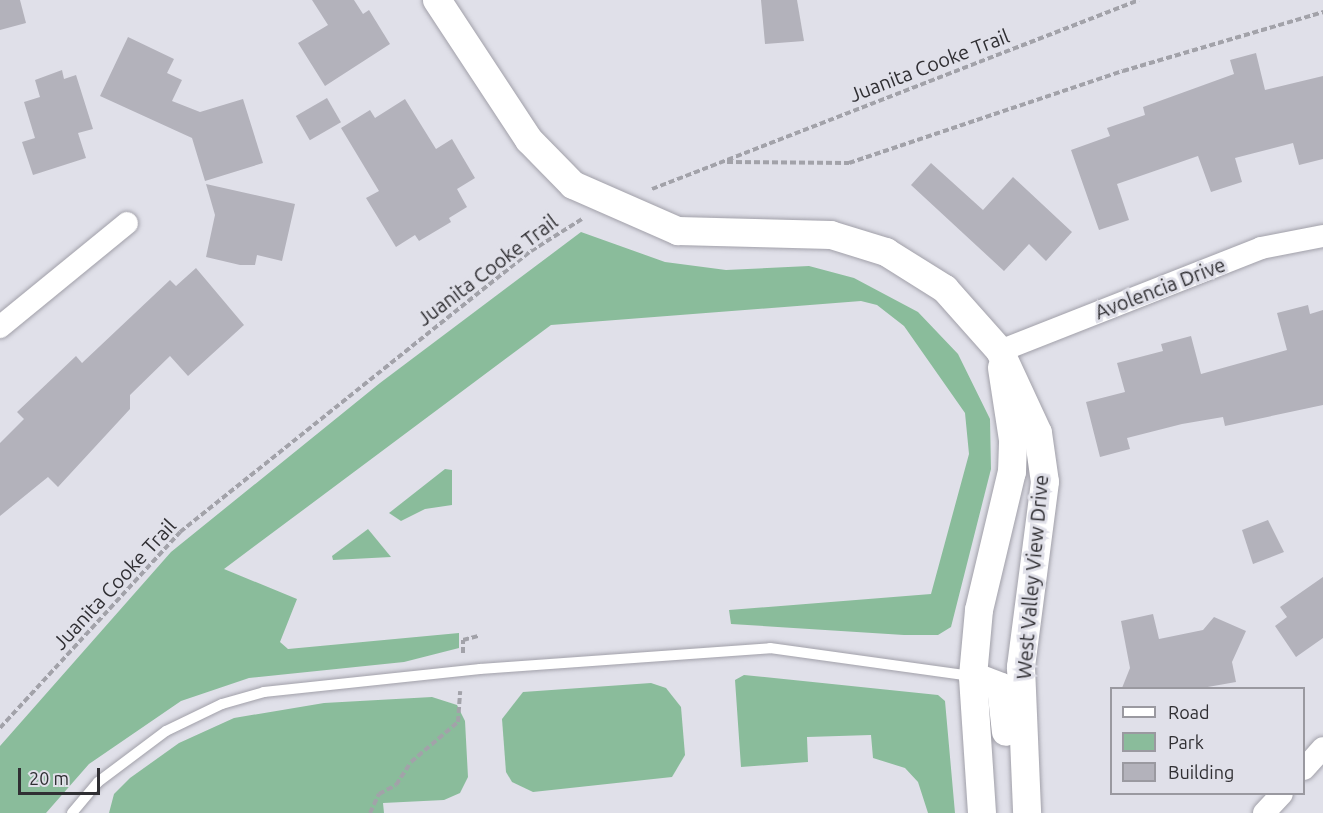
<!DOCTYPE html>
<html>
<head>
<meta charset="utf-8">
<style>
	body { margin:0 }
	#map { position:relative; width:1323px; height:813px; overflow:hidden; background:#e0e0e9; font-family:Ubuntu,sans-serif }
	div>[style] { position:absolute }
	.green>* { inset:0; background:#8abc9b }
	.building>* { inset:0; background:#b3b2bb; transform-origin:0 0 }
	.path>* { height:4px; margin-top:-2px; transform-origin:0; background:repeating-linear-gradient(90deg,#a2a2a9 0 6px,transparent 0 9px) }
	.roads { filter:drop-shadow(0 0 2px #a1a0a9) drop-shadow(0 0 2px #a1a0a9) }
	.service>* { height:10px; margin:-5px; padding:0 5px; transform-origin:5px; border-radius:5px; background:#fff }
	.minor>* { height:22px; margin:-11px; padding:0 11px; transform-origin:11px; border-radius:11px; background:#fff }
	.tertiary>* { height:28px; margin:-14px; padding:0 14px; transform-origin:14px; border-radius:14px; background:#fff }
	span { translate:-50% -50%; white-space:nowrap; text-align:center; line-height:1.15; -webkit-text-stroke:6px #e0e0e9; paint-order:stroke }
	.street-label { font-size:20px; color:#302f33 }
	.legend { position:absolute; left:1110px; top:687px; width:195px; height:108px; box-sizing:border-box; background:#e0e0e9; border:2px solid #9a99a0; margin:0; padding:8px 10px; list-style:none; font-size:18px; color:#302f33 }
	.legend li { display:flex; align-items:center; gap:12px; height:30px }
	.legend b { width:30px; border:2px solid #9a99a0 }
	.scale { position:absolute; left:18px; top:768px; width:82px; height:27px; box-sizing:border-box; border:3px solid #302f33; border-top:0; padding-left:8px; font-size:18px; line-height:21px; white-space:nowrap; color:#302f33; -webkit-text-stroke:4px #e0e0e9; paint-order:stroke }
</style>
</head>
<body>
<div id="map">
	<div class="green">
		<div style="clip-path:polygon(581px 232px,665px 262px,726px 270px,809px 266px,854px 278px,918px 312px,958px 354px,990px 419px,991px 469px,951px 627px,938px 635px,904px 635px,731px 624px,729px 610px,931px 594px,969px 454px,965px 413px,904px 326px,877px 305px,861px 301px,551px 325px,224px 569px,297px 599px,280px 642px,288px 649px,459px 633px,459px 648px,404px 662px,249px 678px,181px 701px,89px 764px,46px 813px,0 813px,0 746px,171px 552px,380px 383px)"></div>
		<div style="clip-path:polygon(445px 469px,452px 470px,452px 505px,425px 509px,401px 521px,389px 513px)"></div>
		<div style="clip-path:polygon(368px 529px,391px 557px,333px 560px,332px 556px)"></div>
		<div style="clip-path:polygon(744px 675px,938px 695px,945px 701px,955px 813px,928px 813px,918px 782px,905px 768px,873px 758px,871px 735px,807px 737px,808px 762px,741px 767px,735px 680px)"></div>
		<div style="clip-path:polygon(651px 683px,666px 688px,681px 707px,685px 755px,672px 777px,533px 792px,512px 782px,506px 772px,502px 719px,523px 692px)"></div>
		<div style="clip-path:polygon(432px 697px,457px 705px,465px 721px,468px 777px,460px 793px,444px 800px,383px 803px,384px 813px,109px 813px,114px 794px,130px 778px,179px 743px,234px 718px,324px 703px)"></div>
	</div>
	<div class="building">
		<div style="clip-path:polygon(0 0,20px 0,26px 23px,0 30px)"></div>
		<div style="clip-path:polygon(312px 0,354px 0,363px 14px,369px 10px,390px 44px,325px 86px,298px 43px,328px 25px)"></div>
		<div style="clip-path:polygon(761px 0,797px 0,804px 41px,765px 44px)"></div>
		<div style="clip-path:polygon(128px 37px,174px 59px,167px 73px,182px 80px,172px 101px,200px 112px,243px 99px,263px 163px,205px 181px,192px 138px,100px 96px)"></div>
		<div style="clip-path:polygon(1256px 53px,1265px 90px,1323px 76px,1323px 159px,1299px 165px,1293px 143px,1235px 158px,1242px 182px,1211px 192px,1198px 156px,1117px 184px,1129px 220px,1099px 230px,1071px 150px,1110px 136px,1107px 128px,1145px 115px,1143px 107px,1234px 74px,1230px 60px)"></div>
		<div style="clip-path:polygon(62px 70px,64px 79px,76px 75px,93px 129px,78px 133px,86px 158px,33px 175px,22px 142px,35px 138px,24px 102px,40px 97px,35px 80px)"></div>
		<div style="left:327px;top:98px;width:28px;height:36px;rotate:60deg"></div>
		<div style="clip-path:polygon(405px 99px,436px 149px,452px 139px,475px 178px,457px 189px,467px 207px,449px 218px,451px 222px,419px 241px,415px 235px,396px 247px,366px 198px,379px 191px,341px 128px,370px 110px,375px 118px)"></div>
		<div style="clip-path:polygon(931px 163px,983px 210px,1013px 177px,1072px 232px,1046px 261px,1029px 244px,1004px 271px,911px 185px)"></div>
		<div style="clip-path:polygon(206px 184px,295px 204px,282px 261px,257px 255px,255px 265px,240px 265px,206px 257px,215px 215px)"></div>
		<div style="clip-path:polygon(196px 268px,244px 325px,188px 376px,170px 356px,130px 395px,130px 409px,58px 487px,48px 477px,0 516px,0 443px,24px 419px,17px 412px,76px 356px,82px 363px,170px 280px,176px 286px)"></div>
		<div style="clip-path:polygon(1308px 305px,1310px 314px,1323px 310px,1323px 405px,1225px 426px,1223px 417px,1182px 424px,1127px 438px,1130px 449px,1100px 457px,1086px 402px,1125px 392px,1117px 363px,1163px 351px,1161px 344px,1191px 336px,1201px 374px,1287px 350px,1277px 313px)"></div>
		<div style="clip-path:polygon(1268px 520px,1284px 552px,1253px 564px,1242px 530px)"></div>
		<div style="clip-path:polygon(1323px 577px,1323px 638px,1296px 657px,1275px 626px,1287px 617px,1280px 607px)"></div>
		<div style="clip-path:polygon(1153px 614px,1159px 639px,1203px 630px,1214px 617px,1246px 631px,1232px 662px,1236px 682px,1202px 688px,1122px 688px,1130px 668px,1121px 621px)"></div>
	</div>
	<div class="path">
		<div style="left:727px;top:162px;width:122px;rotate:0.5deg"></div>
		<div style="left:849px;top:163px;width:289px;rotate:-18.6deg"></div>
		<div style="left:1123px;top:71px;width:209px;rotate:-16.4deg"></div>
		<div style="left:652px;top:189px;width:522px;rotate:-21.21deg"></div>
		<div style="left:463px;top:653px;width:13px;rotate:-90deg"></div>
		<div style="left:463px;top:640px;width:16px;rotate:-15deg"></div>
		<div style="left:0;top:728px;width:266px;rotate:-47.4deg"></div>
		<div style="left:180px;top:532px;width:450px;rotate:-38.7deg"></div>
		<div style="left:531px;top:251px;width:60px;rotate:-32.1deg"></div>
		<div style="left:370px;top:813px;width:21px;rotate:-65deg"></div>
		<div style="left:379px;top:794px;width:19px;rotate:-28deg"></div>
		<div style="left:396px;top:785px;width:27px;rotate:-57deg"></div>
		<div style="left:411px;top:762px;width:62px;rotate:-40.4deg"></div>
		<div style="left:458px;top:722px;width:31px;rotate:-86deg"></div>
	</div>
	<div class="roads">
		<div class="service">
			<div style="left:72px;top:813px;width:40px;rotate:-50deg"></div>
			<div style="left:98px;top:782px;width:85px;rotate:-36.9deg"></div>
			<div style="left:166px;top:731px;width:62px;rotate:-25.7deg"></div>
			<div style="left:222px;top:704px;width:44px;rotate:-15.9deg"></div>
			<div style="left:264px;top:692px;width:217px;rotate:-6.1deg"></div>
			<div style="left:480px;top:669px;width:291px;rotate:-4.1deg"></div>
			<div style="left:770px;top:648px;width:205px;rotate:7.9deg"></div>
		</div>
		<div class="minor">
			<div style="left:0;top:327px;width:164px;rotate:-39.3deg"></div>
			<div style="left:1000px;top:351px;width:281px;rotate:-21.5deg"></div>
			<div style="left:1261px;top:248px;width:63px;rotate:-11deg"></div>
			<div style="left:1304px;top:769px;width:28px;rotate:-48deg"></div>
			<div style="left:1264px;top:813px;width:26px;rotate:-47deg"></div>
		</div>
		<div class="tertiary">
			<div style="left:437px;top:0;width:168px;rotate:56.7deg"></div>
			<div style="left:529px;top:140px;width:63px;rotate:45.6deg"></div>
			<div style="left:573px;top:185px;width:115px;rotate:23.7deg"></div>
			<div style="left:678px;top:231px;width:153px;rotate:1.5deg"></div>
			<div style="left:831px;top:235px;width:58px;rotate:17.2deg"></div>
			<div style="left:886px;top:252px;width:70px;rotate:32.1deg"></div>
			<div style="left:945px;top:289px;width:83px;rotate:48.4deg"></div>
			<div style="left:1000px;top:351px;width:90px;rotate:65.1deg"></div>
			<div style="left:1038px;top:433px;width:49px;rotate:81.9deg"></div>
			<div style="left:1045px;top:482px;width:187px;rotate:97.4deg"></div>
			<div style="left:1021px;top:667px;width:146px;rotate:87.6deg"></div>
			<div style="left:973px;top:676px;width:30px;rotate:21deg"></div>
			<div style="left:1001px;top:687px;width:45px;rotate:83.7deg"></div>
			<div style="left:982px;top:813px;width:137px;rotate:-93.8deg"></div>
			<div style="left:973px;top:676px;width:66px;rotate:-84.8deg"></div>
			<div style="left:979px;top:610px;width:142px;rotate:-76.6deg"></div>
			<div style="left:1012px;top:472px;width:32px;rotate:-88deg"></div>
			<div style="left:1013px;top:440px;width:73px;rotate:-98.7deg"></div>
		</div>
	</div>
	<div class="street-label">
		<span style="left:929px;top:65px;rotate:-21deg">Juanita Cooke Trail</span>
		<span style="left:487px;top:270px;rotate:-37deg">Juanita Cooke Trail</span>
		<span style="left:1160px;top:288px;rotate:-21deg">Avolencia Drive</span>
		<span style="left:1032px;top:577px;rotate:-85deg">West Valley View Drive</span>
		<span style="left:114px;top:584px;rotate:-47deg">Juanita Cooke Trail</span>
	</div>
	<ul class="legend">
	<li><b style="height:8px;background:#fff"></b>Road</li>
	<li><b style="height:16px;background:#8abc9b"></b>Park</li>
	<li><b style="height:16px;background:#b3b2bb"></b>Building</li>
	</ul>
	<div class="scale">20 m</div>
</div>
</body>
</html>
